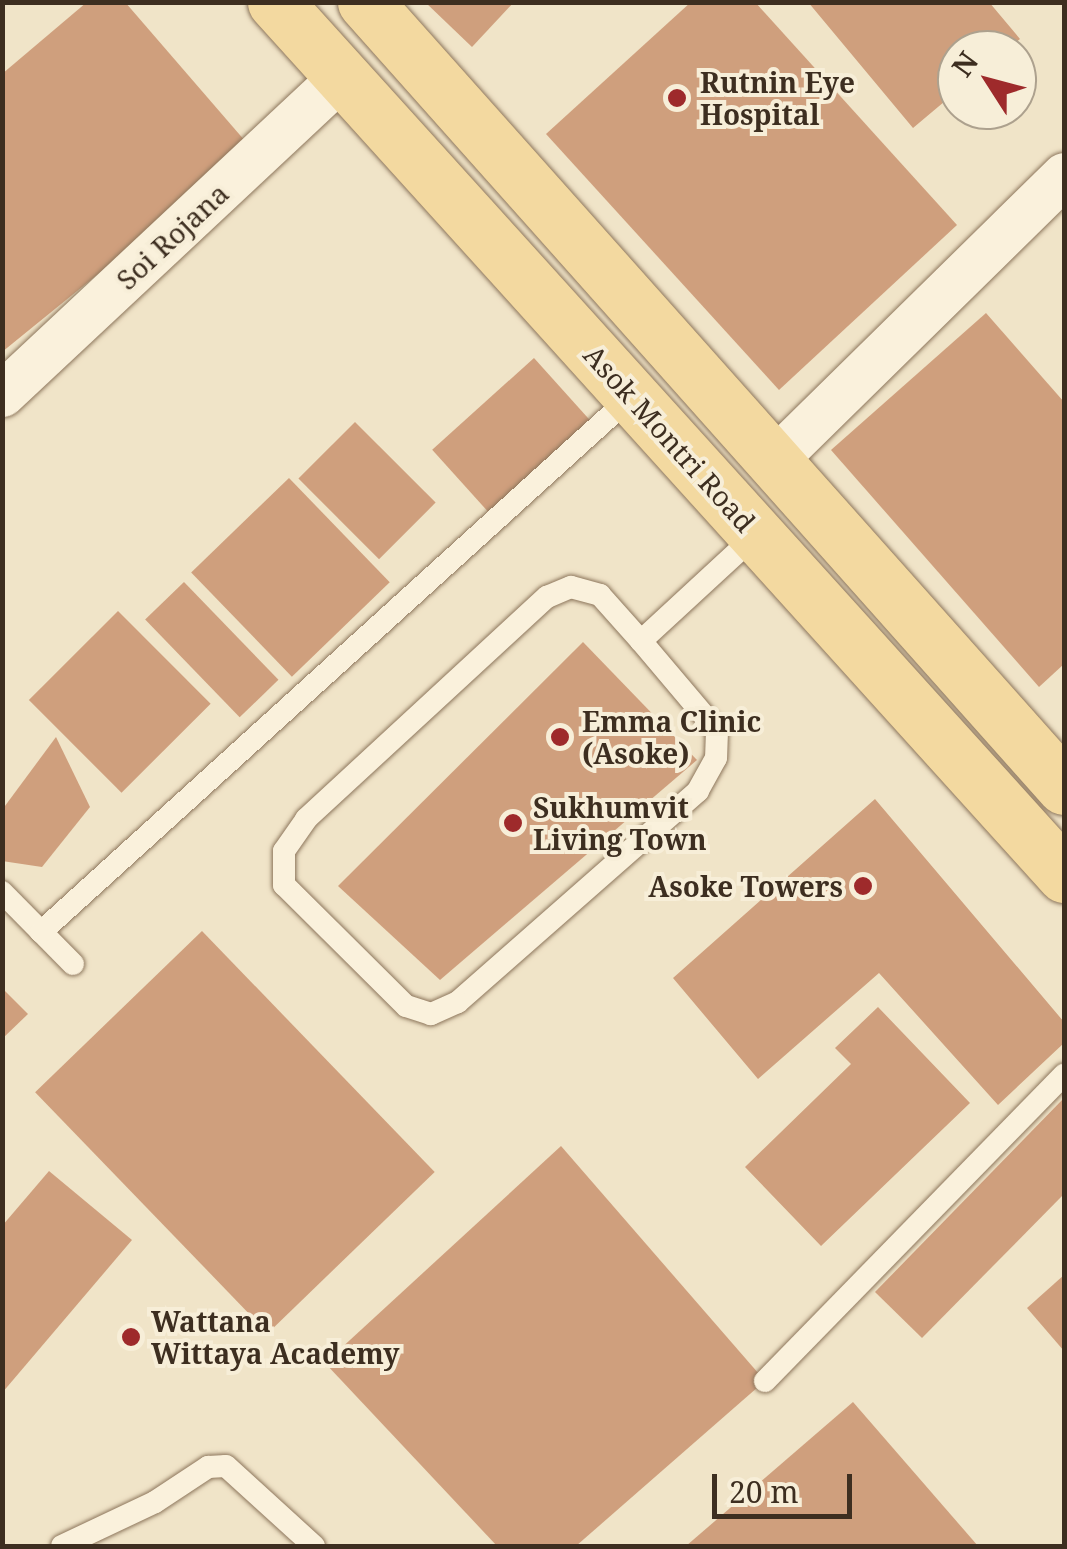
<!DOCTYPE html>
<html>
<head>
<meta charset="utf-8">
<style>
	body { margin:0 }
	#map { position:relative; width:1067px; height:1549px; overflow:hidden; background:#f0e4c8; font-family:"Noto Serif",serif }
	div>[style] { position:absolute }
	.building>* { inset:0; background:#cf9f7d; transform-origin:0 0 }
	.roads { filter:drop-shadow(0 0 2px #8d765c) drop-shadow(0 0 2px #8d765c) }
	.lane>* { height:22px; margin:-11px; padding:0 11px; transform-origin:11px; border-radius:11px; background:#faf1dc }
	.street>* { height:45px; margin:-22.5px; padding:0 22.5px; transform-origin:22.5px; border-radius:22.5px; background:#faf1dc }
	.primary>* { height:55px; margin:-27.5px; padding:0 27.5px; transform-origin:27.5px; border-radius:27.5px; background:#f3d9a0 }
	.dots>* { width:28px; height:28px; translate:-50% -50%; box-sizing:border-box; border:5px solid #f7eed8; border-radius:50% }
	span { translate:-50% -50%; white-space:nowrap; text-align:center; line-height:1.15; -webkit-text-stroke:8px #f7eed8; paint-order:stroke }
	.poi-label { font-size:28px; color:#3d2e20; font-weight:700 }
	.left { translate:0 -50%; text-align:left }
	.right { translate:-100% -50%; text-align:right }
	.street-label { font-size:28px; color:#3d2e20 }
	.frame { position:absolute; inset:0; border:5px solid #3d2e20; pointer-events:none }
	.north { position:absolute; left:937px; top:30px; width:100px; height:100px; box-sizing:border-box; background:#f7eed8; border:2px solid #ada18e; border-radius:50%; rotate:306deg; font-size:28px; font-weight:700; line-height:40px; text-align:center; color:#3d2e20 }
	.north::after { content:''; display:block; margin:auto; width:35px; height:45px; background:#9e2a2b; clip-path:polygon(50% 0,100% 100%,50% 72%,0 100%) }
	.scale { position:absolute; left:712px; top:1474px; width:140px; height:45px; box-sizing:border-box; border:5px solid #3d2e20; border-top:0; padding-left:12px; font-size:30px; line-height:35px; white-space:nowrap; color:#3d2e20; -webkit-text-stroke:8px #f7eed8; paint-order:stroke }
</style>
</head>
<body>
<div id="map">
	<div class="building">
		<div style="clip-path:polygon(87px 2px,125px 2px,252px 149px,2px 352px,2px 74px)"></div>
		<div style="clip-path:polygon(425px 2px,514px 2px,472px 47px)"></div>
		<div style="clip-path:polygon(691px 2px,755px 2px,957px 225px,779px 390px,546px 134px)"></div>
		<div style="clip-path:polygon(808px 2px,989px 2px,1020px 39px,1006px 50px,957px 50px,957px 91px,913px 128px)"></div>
		<div style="clip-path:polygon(986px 313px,1064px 402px,1064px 664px,1039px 687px,831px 450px)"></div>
		<div style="left:534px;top:358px;width:84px;height:137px;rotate:48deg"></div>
		<div style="left:355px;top:422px;width:114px;height:80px;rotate:45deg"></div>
		<div style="left:289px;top:478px;width:145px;height:136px;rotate:46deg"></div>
		<div style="left:184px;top:582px;width:136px;height:54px;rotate:46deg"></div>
		<div style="left:118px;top:611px;width:131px;height:126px;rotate:45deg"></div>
		<div style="clip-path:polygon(583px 642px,697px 760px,440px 980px,338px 886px)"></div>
		<div style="clip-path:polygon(56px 737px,90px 807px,42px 867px,2px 861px,2px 810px)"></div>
		<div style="clip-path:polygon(875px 799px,1064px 1022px,1064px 1043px,998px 1105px,879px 973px,758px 1079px,673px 978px)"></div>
		<div style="left:202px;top:931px;width:335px;height:232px;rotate:46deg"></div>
		<div style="clip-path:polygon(2px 988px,28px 1014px,2px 1039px)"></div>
		<div style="clip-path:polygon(878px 1007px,970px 1103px,821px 1246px,745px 1167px,851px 1064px,835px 1048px)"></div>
		<div style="clip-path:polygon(1064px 1098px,1064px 1194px,922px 1338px,875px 1292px)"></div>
		<div style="clip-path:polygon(561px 1146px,765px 1381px,576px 1546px,497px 1546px,325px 1363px)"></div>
		<div style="clip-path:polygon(49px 1171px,132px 1240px,2px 1393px,2px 1226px)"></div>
		<div style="clip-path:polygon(1064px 1275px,1064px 1351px,1027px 1308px)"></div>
		<div style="clip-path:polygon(853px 1402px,978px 1546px,686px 1546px)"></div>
	</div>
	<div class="roads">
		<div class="lane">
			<div style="left:571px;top:587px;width:30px;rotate:15deg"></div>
			<div style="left:600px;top:595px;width:62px;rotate:48.3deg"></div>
			<div style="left:641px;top:641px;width:118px;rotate:49.8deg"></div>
			<div style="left:717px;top:731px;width:27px;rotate:92deg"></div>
			<div style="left:716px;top:758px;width:38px;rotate:119deg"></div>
			<div style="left:698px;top:791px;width:320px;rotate:138.7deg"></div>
			<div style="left:458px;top:1002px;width:30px;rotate:156deg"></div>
			<div style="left:431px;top:1014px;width:26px;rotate:-162deg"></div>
			<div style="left:406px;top:1006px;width:172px;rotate:-135.2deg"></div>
			<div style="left:284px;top:885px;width:34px;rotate:-90deg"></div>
			<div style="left:284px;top:851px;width:39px;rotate:-55deg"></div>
			<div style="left:306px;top:819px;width:328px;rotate:-42.7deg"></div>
			<div style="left:547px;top:597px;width:26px;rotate:-23deg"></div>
			<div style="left:641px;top:641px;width:158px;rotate:-42.7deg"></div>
			<div style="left:2px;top:892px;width:101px;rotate:45.4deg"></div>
			<div style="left:41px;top:932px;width:798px;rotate:-42.21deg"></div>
			<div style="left:765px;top:1381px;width:428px;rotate:-45.7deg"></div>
			<div style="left:62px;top:1546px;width:103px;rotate:-25.3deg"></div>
			<div style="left:155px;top:1502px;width:64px;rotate:-33.4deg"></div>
			<div style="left:208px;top:1467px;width:18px;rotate:-3deg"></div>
			<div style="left:226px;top:1466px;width:119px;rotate:42.3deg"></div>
		</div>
		<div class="street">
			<div style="left:2px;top:394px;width:464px;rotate:-43.1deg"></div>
			<div style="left:773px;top:461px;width:408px;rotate:-44.5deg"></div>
		</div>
		<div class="primary">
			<div style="left:275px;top:2px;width:1177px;rotate:47.89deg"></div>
			<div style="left:365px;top:2px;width:1051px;rotate:48.32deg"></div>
		</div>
	</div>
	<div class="dots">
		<div style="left:677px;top:98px;background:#9e2a2b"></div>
		<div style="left:560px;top:737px;background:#9e2a2b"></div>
		<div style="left:513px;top:823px;background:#9e2a2b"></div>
		<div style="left:863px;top:886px;background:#9e2a2b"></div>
		<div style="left:131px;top:1337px;background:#9e2a2b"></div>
	</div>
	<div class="poi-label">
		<span class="left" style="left:700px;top:98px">Rutnin Eye<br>Hospital</span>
		<span class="left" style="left:582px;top:737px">Emma Clinic<br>(Asoke)</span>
		<span class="left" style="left:533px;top:823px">Sukhumvit<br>Living Town</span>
		<span class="right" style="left:843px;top:886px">Asoke Towers</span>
		<span class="left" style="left:151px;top:1337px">Wattana<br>Wittaya Academy</span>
	</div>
	<div class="street-label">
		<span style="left:172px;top:236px;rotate:-43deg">Soi Rojana</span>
		<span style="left:670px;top:438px;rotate:48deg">Asok Montri Road</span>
	</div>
	<div class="frame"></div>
	<div class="north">N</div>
	<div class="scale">20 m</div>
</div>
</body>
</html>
